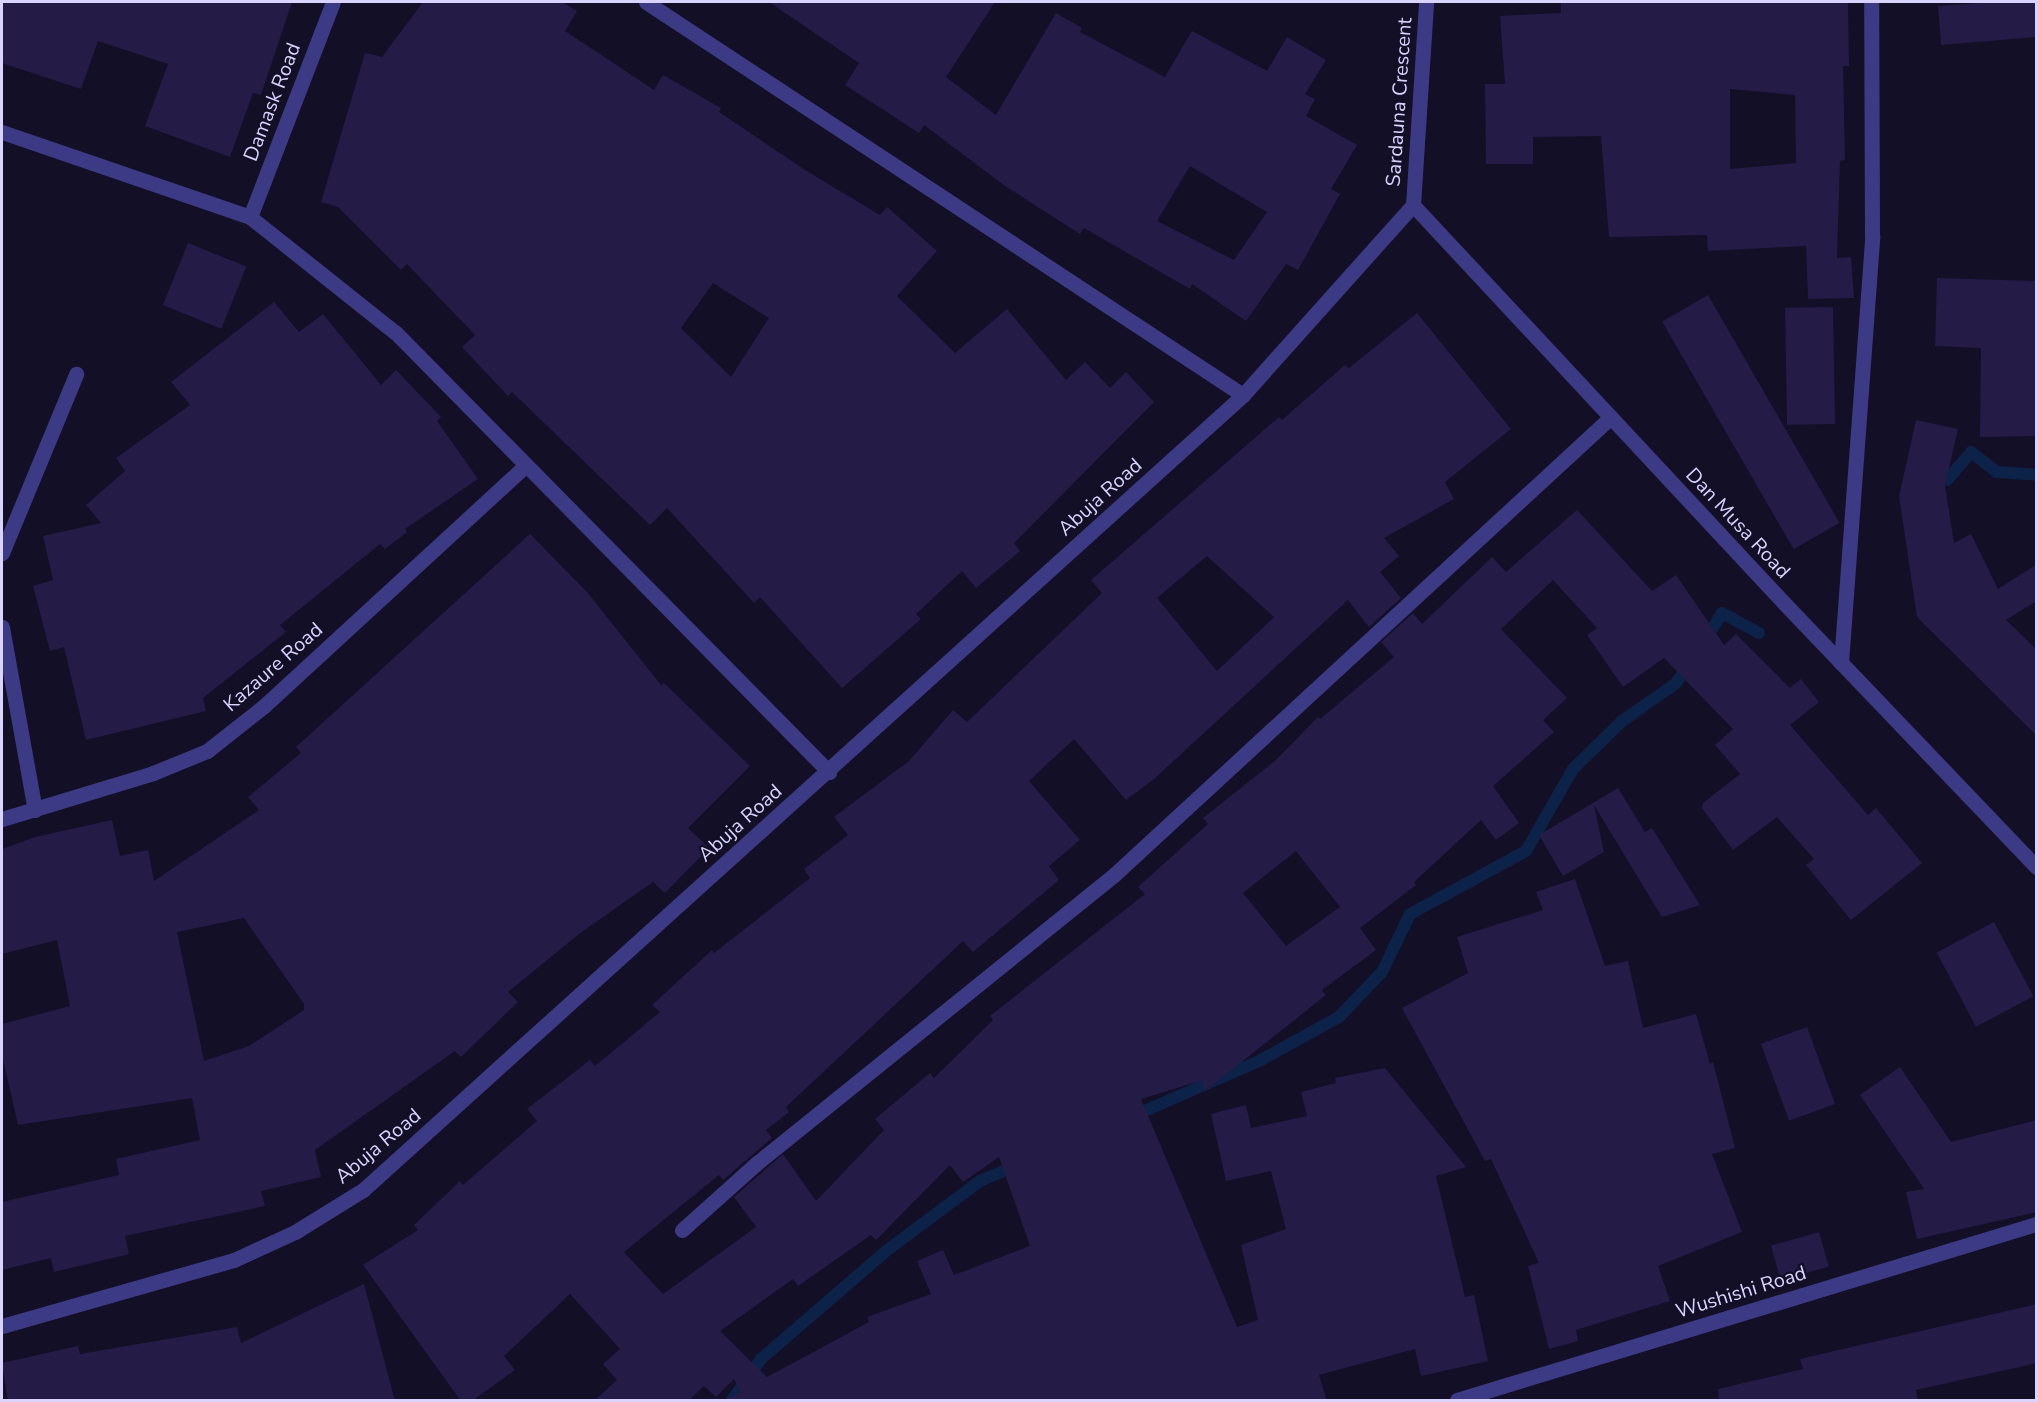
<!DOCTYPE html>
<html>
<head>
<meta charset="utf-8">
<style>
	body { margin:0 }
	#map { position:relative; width:2038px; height:1402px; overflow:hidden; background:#130f26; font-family:"Nunito Sans",sans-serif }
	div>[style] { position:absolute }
	.stream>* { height:12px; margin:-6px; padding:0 6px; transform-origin:6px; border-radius:6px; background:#0c2248 }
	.building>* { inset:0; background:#241b47; transform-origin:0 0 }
	.minor>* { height:15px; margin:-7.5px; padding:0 7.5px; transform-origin:7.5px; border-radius:7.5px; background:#3d3a85 }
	span { translate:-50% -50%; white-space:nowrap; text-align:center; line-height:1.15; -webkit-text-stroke:4.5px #130f26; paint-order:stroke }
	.street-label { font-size:20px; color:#d9d4ff }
	.frame { position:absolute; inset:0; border:3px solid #d9d4ff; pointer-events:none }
</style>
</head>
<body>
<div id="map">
	<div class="stream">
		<div style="left:1947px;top:480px;width:37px;rotate:-49deg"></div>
		<div style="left:1971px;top:452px;width:33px;rotate:38deg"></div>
		<div style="left:1997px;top:472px;width:39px;rotate:4deg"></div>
		<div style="left:1704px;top:641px;width:33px;rotate:-57deg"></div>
		<div style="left:1722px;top:613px;width:42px;rotate:28.4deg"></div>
		<div style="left:1133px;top:1116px;width:140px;rotate:-23.6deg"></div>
		<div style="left:1261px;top:1060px;width:89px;rotate:-28.9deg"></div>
		<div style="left:1339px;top:1017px;width:62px;rotate:-46.3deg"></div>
		<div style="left:1382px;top:972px;width:64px;rotate:-64.2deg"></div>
		<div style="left:1410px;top:914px;width:132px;rotate:-28.5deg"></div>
		<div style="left:1526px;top:851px;width:95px;rotate:-60.2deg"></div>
		<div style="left:1573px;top:769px;width:67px;rotate:-44.4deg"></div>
		<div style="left:1621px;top:722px;width:67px;rotate:-35.3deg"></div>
		<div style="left:1676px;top:683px;width:24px;rotate:-55deg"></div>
		<div style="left:732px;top:1400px;width:50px;rotate:-54.7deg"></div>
		<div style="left:761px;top:1359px;width:165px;rotate:-40.8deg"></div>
		<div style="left:886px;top:1251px;width:117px;rotate:-36.7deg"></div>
		<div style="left:980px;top:1181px;width:41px;rotate:-22.8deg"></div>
	</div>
	<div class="building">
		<div style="clip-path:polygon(2px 2px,292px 2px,261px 95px,253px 93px,230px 157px,145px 126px,168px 64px,98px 41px,81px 89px,2px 63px)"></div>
		<div style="clip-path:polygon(evenodd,423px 2px,562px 2px,577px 11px,565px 31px,654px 90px,663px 75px,721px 108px,719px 112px,805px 170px,880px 215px,887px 207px,937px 251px,897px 296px,955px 353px,1007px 309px,1066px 380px,1085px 362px,1110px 388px,1126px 372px,1154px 402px,1014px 543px,1020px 551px,976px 588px,962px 571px,916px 614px,921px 619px,842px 688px,760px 597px,754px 603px,667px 508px,650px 525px,512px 392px,508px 396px,462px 347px,475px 335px,407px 264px,401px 270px,338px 207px,321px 202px,365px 53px,382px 57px,423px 2px,713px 283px,769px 318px,731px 377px,681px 328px,713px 283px)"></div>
		<div style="clip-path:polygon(evenodd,769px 2px,995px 2px,946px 77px,996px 115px,1056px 13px,1082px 28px,1080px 32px,1165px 77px,1192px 31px,1267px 71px,1287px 37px,1326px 60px,1305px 94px,1315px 99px,1306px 116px,1357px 145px,1331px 189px,1340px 194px,1298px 270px,1286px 264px,1246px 321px,1192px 284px,1190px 289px,1084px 228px,1080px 234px,1005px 186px,924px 125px,919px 133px,845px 85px,859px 63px,769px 2px,1190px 166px,1267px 212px,1234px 260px,1157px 221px,1190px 166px)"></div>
		<div style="clip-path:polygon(evenodd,1561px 2px,1848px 2px,1849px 66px,1843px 66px,1845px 160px,1840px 161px,1837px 258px,1851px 257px,1854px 298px,1808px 299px,1806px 246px,1708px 251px,1707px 235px,1609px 237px,1601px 136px,1533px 137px,1533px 164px,1486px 164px,1485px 84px,1505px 84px,1500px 16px,1561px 13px,1561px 2px,1730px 89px,1795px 95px,1796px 163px,1730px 169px,1730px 89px)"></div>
		<div style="clip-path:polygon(1992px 2px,2037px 2px,2037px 37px,1941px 45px,1938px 6px)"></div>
		<div style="left:188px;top:243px;width:63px;height:67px;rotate:22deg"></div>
		<div style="clip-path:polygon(1937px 278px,2037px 281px,2037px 436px,1980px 437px,1981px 348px,1935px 346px)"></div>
		<div style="left:1708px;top:295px;width:263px;height:53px;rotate:60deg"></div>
		<div style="clip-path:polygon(274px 302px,299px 332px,323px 314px,381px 385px,396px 370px,441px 417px,437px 421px,478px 479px,405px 529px,407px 532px,385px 549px,380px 544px,280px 625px,286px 632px,203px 698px,206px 711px,86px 740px,64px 647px,50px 651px,33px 586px,53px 580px,43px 536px,101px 523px,86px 505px,125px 471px,116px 458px,190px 405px,171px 382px)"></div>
		<div style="left:1833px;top:307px;width:117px;height:48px;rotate:89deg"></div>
		<div style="clip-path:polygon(evenodd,1417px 313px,1511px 429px,1445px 482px,1454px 499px,1384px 538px,1399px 556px,1380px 572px,1401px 598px,1369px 627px,1348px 600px,1153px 780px,1126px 800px,1074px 739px,1029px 781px,1080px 840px,1049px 866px,1059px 880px,973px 952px,963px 941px,786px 1107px,789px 1112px,766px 1130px,772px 1138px,723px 1180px,719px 1175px,624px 1252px,663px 1294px,756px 1227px,734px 1197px,783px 1154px,816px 1201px,884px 1130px,875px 1119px,930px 1073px,934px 1078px,993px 1020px,990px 1016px,1145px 894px,1138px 887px,1208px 824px,1203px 818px,1276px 760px,1318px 717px,1320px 719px,1394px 657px,1381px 642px,1413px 613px,1422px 624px,1492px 557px,1506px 572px,1577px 510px,1652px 591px,1676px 575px,1724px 645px,1736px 634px,1790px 688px,1801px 679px,1819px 702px,1790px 725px,1868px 815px,1876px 808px,1922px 863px,1851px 920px,1806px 865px,1814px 859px,1777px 817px,1733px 850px,1702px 808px,1703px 803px,1740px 774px,1715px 745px,1733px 729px,1664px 658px,1623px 687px,1587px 635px,1597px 628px,1553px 580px,1501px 629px,1567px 698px,1543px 720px,1554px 732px,1493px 786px,1519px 823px,1496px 840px,1481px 820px,1414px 882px,1416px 885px,1360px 928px,1376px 950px,1322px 990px,1326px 995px,1205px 1091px,1203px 1080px,1141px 1099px,1237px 1327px,1258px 1320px,1241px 1245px,1286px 1229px,1271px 1171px,1226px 1181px,1211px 1114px,1246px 1105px,1251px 1128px,1307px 1116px,1301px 1092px,1336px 1083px,1335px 1078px,1385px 1068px,1466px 1167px,1436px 1176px,1465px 1297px,1474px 1295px,1488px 1361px,1421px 1376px,1415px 1349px,1319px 1375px,1327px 1401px,724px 1401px,740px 1392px,734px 1379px,716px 1397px,704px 1386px,688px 1401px,594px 1401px,617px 1380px,603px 1364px,620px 1349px,570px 1294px,504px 1356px,515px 1370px,472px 1401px,461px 1401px,363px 1265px,418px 1230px,414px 1225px,460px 1181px,463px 1185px,537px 1121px,527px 1109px,590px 1060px,595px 1066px,660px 1012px,652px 1005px,712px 950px,714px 953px,810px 878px,804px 869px,848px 835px,834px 817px,909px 761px,953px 710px,967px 722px,1102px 593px,1091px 580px,1279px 417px,1282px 420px,1345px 365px,1349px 368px,1417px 313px,1207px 556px,1274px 617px,1217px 671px,1157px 598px,1207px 556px,1417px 313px,1296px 851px,1340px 907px,1286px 946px,1243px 893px,1296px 851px,1417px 313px,999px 1157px,1030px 1246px,954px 1275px,943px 1250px,917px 1261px,931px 1294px,867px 1317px,869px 1322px,767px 1377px,720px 1331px,793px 1279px,798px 1286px,871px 1235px,876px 1240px,950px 1165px,963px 1182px,999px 1157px)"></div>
		<div style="clip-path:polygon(1916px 420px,1958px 429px,1945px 486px,1954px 543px,1971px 534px,1998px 589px,2037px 564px,2037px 601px,2006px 620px,2037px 650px,2037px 736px,1917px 617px,1899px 496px)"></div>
		<div style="clip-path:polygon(evenodd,530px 534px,587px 592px,661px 685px,664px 683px,750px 766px,688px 828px,709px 848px,665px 893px,653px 882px,579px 934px,508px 992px,518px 1002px,461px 1057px,455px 1051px,315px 1150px,321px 1177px,261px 1191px,265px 1206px,125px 1236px,129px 1254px,54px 1272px,51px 1258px,2px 1270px,2px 1202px,119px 1175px,116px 1159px,200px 1140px,192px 1098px,18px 1125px,2px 1055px,2px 1024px,70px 1006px,57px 940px,2px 954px,2px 849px,35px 837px,112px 820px,120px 856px,148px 850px,154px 881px,259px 810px,248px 797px,301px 753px,296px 747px,530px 534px,244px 918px,304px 1004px,304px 1010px,249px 1046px,204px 1061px,177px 932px,244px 918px)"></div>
		<div style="clip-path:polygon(1618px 788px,1645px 832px,1652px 828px,1700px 905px,1662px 917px,1594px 805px,1604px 852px,1563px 876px,1539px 835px)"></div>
		<div style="clip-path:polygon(1575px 879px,1605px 966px,1628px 961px,1643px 1028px,1696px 1014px,1710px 1064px,1713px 1062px,1735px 1148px,1712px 1154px,1742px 1232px,1658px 1266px,1670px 1301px,1576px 1330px,1578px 1341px,1549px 1349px,1528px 1266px,1539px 1263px,1491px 1159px,1485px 1161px,1402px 1008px,1468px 973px,1457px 937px,1543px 910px,1536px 892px)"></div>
		<div style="left:1994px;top:922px;width:84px;height:65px;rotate:62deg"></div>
		<div style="left:1807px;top:1027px;width:82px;height:49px;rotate:70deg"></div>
		<div style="clip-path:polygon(1900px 1067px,1951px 1142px,2037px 1120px,2037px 1212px,1917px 1239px,1906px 1192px,1924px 1189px,1860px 1095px)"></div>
		<div style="left:1819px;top:1232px;width:36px;height:50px;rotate:74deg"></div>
		<div style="clip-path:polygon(364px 1284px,395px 1401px,8px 1401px,2px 1363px,78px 1346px,80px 1354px,237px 1327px,241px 1343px)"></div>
		<div style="clip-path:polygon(2037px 1304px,2037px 1363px,1916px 1390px,1918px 1401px,1719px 1401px,1718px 1389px,1803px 1369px,1800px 1359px)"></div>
	</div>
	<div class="minor">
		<div style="left:646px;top:2px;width:715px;rotate:33.36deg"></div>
		<div style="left:2px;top:132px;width:262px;rotate:18.9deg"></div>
		<div style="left:250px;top:217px;width:186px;rotate:38.5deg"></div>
		<div style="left:396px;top:333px;width:617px;rotate:45.39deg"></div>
		<div style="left:1413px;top:205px;width:544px;rotate:47.01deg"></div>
		<div style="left:1784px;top:603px;width:365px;rotate:46.3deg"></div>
		<div style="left:1413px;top:205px;width:203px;rotate:-86.3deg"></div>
		<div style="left:250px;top:217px;width:230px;rotate:-68.9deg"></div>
		<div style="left:2px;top:553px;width:194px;rotate:-67.5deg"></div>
		<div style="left:2px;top:627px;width:186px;rotate:79.8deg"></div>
		<div style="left:1841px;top:663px;width:428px;rotate:-85.8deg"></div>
		<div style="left:1872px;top:236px;width:234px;rotate:-90.2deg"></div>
		<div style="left:2px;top:819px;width:158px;rotate:-16.9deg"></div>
		<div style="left:153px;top:773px;width:58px;rotate:-22.2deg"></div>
		<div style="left:207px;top:751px;width:73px;rotate:-38.3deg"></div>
		<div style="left:264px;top:706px;width:355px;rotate:-42.6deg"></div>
		<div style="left:682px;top:1230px;width:101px;rotate:-41.8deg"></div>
		<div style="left:757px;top:1163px;width:460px;rotate:-38.9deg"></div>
		<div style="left:1115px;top:874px;width:674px;rotate:-42.66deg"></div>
		<div style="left:2px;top:1326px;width:241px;rotate:-15.9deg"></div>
		<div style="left:234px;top:1260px;width:67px;rotate:-24.7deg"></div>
		<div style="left:295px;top:1232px;width:80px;rotate:-31.7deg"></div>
		<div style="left:363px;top:1190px;width:1186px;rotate:-42.09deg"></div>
		<div style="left:1243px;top:395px;width:255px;rotate:-48.2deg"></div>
		<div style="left:1457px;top:1400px;width:605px;rotate:-16.91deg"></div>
	</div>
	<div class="street-label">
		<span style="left:272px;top:102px;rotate:-69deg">Damask Road</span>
		<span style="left:1399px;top:102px;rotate:-86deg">Sardauna Crescent</span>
		<span style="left:1100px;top:497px;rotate:-42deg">Abuja Road</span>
		<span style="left:1738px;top:523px;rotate:47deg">Dan Musa Road</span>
		<span style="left:273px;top:667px;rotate:-41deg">Kazaure Road</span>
		<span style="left:740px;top:823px;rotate:-42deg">Abuja Road</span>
		<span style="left:378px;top:1146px;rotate:-40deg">Abuja Road</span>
		<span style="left:1741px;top:1292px;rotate:-17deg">Wushishi Road</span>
	</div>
	<div class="frame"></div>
</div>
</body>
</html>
